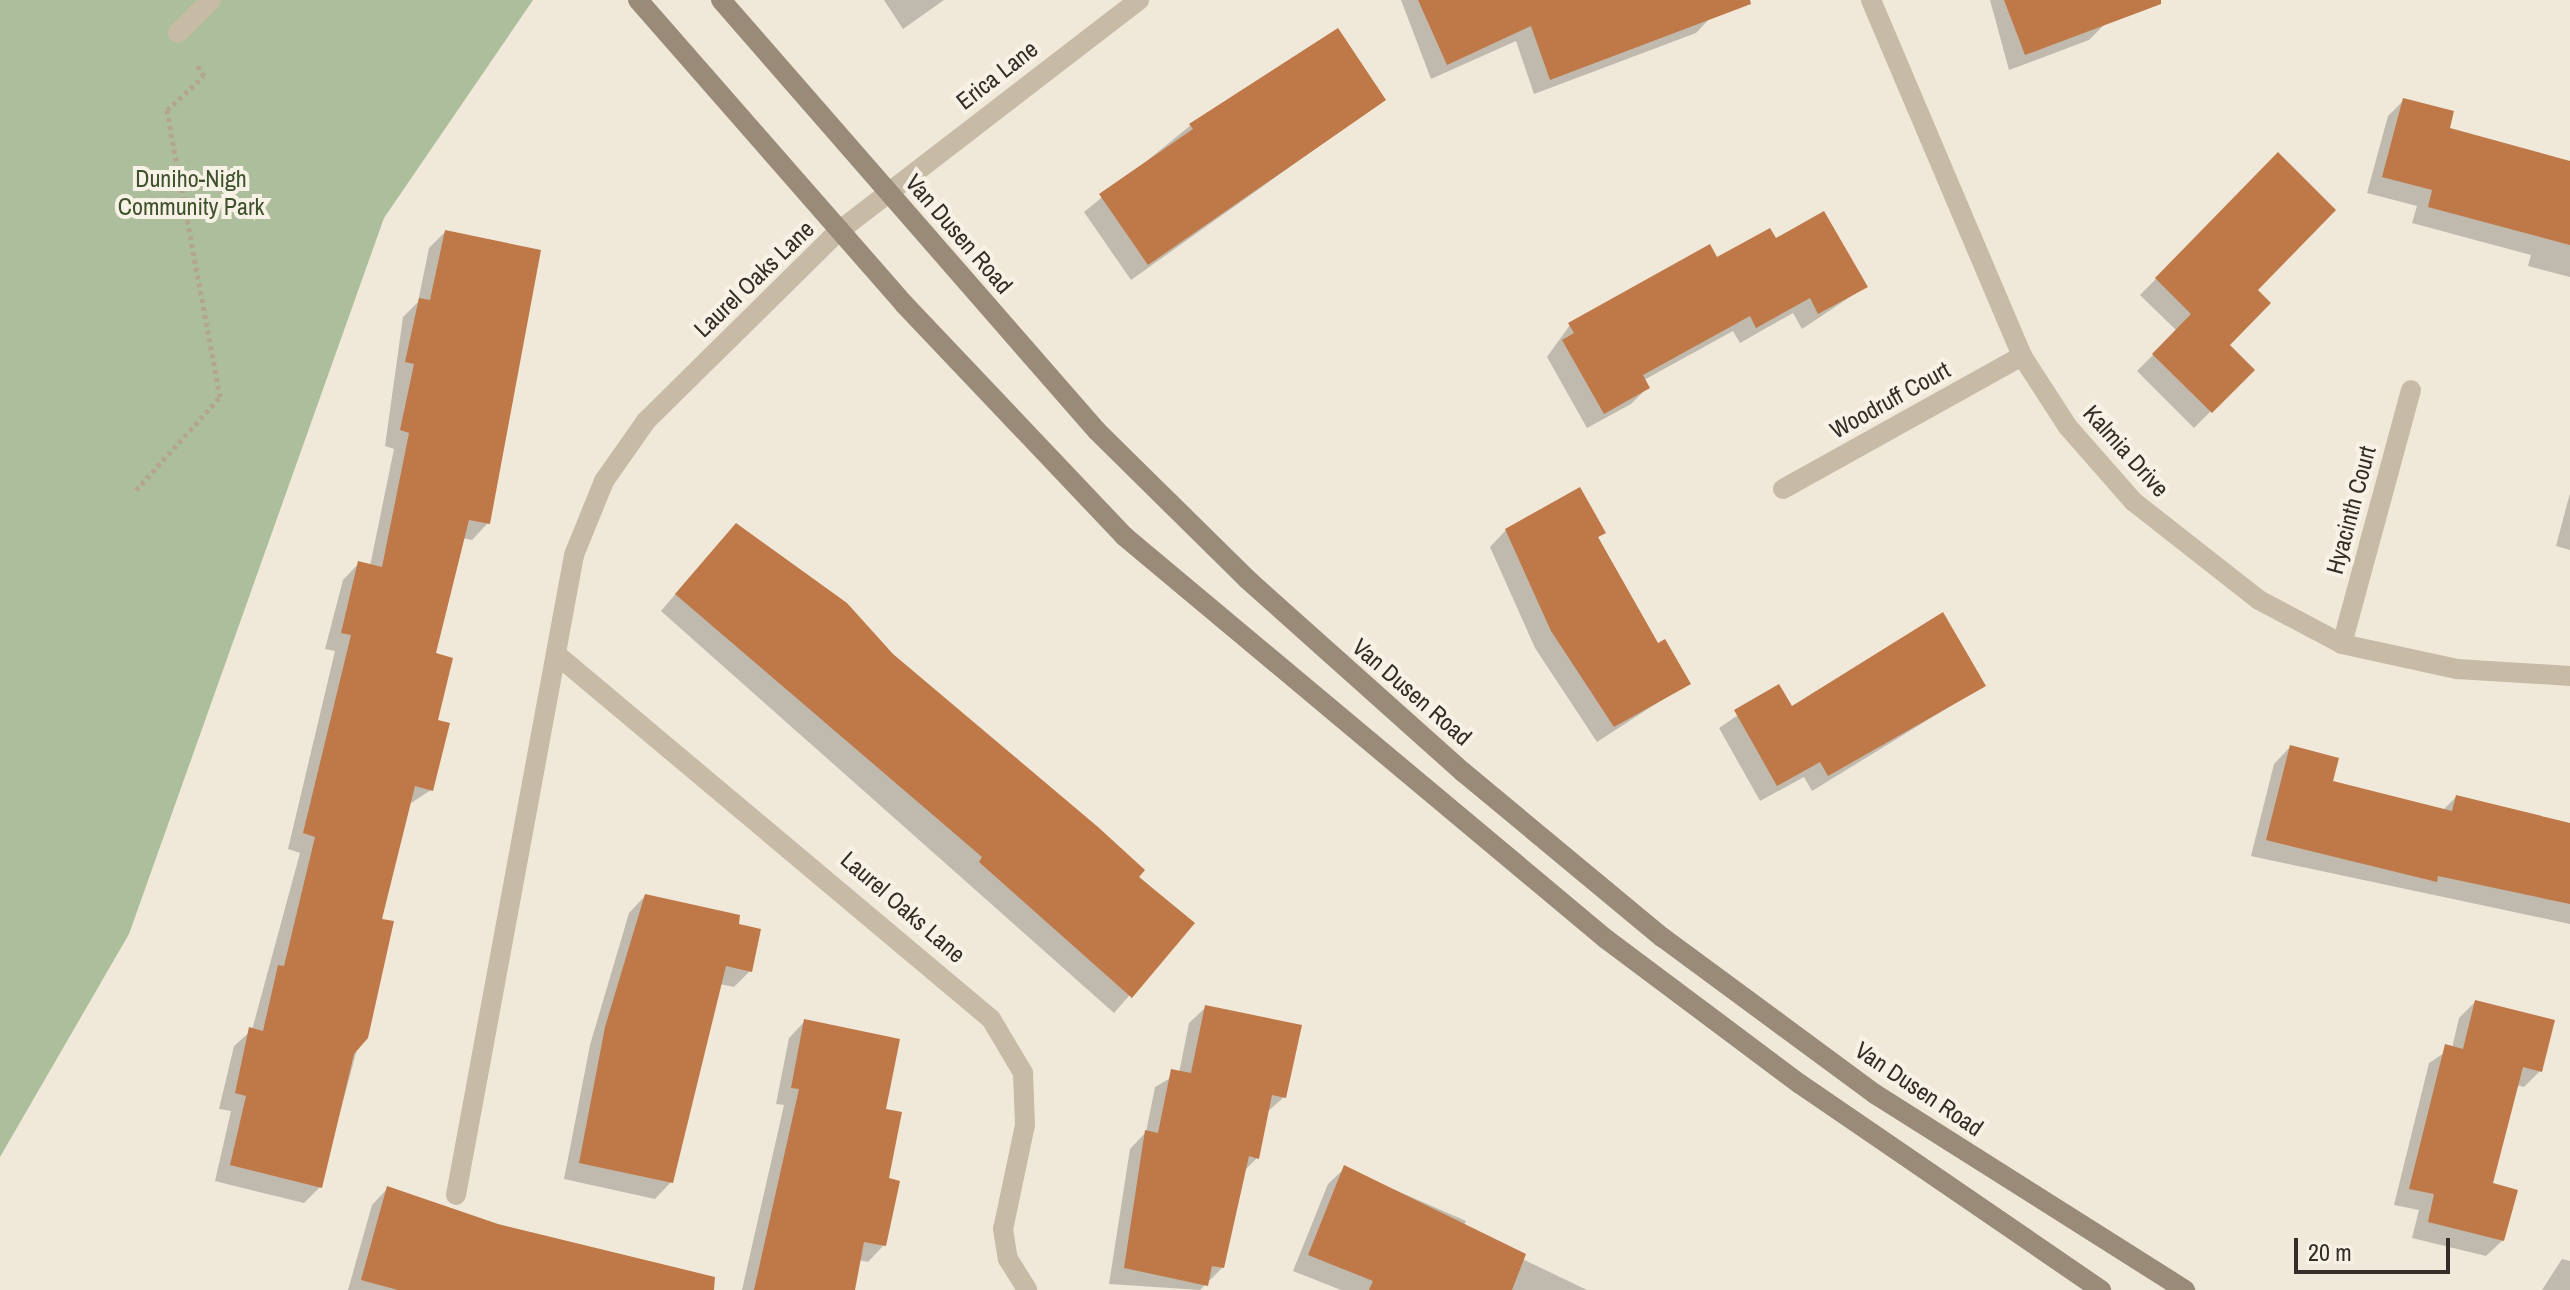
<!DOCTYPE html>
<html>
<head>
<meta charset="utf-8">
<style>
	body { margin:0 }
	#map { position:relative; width:2570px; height:1290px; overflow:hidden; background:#f0e9da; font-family:"Archivo Narrow",sans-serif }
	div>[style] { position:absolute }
	.green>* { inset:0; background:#acbe9b }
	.shadow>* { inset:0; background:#0003 }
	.building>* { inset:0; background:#bf7848 }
	.path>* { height:5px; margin-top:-2.5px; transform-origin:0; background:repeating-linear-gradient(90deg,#b3a591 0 4px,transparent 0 8px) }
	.lane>* { height:20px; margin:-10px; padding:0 10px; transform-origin:10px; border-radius:10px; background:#c7bba6 }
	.street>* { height:20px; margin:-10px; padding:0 10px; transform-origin:10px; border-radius:10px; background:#c7bba6 }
	.secondary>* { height:20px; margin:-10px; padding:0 10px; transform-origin:10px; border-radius:10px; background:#9a8a78 }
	span { translate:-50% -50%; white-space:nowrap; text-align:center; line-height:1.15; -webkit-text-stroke:8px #f8f2e6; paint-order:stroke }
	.street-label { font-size:24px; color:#342d27 }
	.park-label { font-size:24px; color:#3d512c }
	.scale { position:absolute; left:2294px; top:1238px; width:156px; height:36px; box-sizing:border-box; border:4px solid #342d27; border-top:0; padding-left:10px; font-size:24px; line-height:28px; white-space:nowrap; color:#342d27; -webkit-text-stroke:6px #f8f2e6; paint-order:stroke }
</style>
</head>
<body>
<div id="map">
	<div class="green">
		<div style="clip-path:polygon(0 0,533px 0,384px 218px,129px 934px,0 1157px)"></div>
	</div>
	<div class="shadow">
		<div style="clip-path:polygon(884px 0,944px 0,903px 29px)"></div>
		<div style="clip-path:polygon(1401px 0,1702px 0,1711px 17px,1696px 33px,1534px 94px,1516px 41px,1431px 79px)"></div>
		<div style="clip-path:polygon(1990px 0,2097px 0,2105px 24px,2089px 40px,2009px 70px)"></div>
		<div style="clip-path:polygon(1384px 100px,1131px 280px,1084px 212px,1191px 125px)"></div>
		<div style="clip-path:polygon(2404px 100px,2447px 130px,2570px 163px,2570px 277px,2528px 266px,2531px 255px,2412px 223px,2417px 206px,2367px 193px,2388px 116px)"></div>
		<div style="clip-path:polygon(2278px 155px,2255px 290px,2227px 345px,2252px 370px,2194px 428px,2137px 371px,2177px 331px,2140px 295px)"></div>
		<div style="clip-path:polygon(445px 232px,539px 251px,488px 523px,472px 540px,462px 538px,433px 655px,431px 790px,408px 805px,380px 920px,391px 923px,320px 1187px,304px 1203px,215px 1181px,231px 1111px,219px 1109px,234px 1046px,252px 1030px,300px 853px,288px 849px,335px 651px,325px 649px,343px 580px,359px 563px,370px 566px,394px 449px,385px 446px,403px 317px,418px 302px,429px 248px)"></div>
		<div style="clip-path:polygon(1775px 241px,1865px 287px,1802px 329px,1793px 313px,1740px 343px,1733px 331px,1644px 380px,1647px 388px,1631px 404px,1587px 428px,1547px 357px,1570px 325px)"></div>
		<div style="clip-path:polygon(2570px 493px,2570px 550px,2556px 546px)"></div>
		<div style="clip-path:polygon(1506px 530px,1603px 532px,1597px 539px,1657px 645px,1688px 683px,1597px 742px,1535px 648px,1490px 547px)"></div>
		<div style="clip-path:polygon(720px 542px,892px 655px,1192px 924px,1114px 1013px,661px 611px)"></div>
		<div style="clip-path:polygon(1983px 686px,1812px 791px,1804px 777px,1760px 801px,1719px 728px,1779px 687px,1791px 708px)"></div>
		<div style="clip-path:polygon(2290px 747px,2331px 782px,2443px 810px,2456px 797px,2570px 825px,2570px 924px,2251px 856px,2274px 764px)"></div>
		<div style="clip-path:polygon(645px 896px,736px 925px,750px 971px,734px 987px,720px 984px,671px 1182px,655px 1199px,564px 1179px,590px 1045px,629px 913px)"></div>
		<div style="clip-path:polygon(2475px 1002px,2540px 1071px,2524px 1087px,2516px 1085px,2491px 1185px,2503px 1240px,2486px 1256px,2412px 1238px,2419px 1210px,2394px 1205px,2429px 1063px,2452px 1048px,2459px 1018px)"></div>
		<div style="clip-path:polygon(1206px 1007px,1284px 1097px,1266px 1113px,1257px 1158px,1244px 1171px,1223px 1267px,1200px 1290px,1109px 1284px,1130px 1149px,1146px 1132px,1155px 1087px,1179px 1073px,1189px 1023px)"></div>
		<div style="clip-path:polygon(805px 1021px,884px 1110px,884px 1245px,868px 1262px,859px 1260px,853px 1290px,742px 1290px,784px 1105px,776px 1104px,789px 1038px)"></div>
		<div style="clip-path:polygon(1345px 1168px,1466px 1221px,1462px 1230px,1587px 1290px,1341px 1290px,1293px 1271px,1328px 1184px)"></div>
		<div style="clip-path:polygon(388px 1188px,642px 1290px,348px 1290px,372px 1205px)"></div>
		<div style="clip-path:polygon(2562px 1259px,2570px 1261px,2570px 1290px,2542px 1290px)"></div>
	</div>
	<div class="building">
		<div style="clip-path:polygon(1418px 0,1750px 0,1751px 4px,1550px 80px,1531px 26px,1447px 65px)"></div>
		<div style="clip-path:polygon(2004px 0,2161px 0,2161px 4px,2025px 55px)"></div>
		<div style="clip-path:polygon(1338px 28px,1386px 100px,1148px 265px,1099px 194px,1193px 129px,1189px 124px)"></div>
		<div style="clip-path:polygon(2403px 98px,2454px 111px,2450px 128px,2570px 161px,2570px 245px,2428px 207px,2432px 190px,2382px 177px)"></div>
		<div style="clip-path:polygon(2278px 152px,2336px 210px,2258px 290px,2271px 303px,2230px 345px,2255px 370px,2212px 413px,2152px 354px,2191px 314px,2155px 278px)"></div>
		<div style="clip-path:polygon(1824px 211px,1868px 287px,1818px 314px,1810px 298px,1756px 328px,1750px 316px,1643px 375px,1650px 388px,1604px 414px,1562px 340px,1574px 333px,1568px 323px,1710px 244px,1717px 257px,1770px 228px,1776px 238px)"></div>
		<div style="clip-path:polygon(445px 230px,541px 250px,490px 524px,469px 520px,436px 653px,453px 658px,438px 720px,450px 723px,433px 791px,415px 786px,382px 919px,394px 921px,368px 1038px,354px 1054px,322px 1188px,230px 1165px,246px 1096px,235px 1093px,249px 1027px,263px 1031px,278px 965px,284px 966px,315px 837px,303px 833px,351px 635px,341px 633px,358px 561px,382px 567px,409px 433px,400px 430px,414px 364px,405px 362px,419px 298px,430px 300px)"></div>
		<div style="clip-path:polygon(1580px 487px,1606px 533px,1598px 537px,1658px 643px,1665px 639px,1691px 684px,1614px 727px,1551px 631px,1505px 529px)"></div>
		<div style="clip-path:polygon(736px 523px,847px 603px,893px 654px,1098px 827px,1145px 870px,1139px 877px,1195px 923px,1132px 998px,979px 862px,982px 857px,675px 594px)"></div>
		<div style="clip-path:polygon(1943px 612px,1986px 686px,1828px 776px,1820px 762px,1777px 786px,1734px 710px,1779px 684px,1792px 706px)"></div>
		<div style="clip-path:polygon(2290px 745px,2339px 758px,2333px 781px,2452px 811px,2456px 795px,2570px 823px,2570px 904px,2438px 876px,2437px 882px,2266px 840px)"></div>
		<div style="clip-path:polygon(645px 894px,740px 915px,739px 924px,761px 929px,752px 972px,726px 966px,673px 1183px,579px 1163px,605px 1027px)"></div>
		<div style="clip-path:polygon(2475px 1000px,2555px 1020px,2542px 1072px,2523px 1067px,2493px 1183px,2518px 1190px,2504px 1241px,2428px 1222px,2434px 1194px,2409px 1189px,2445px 1044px,2463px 1049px)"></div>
		<div style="clip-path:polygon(1205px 1005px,1302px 1025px,1286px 1098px,1272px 1095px,1259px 1159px,1249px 1156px,1224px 1268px,1212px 1266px,1208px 1286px,1124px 1268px,1145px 1130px,1158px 1133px,1171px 1069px,1191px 1073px)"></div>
		<div style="clip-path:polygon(804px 1019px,900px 1039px,886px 1109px,902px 1112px,889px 1178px,900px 1181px,886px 1246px,864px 1242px,855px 1290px,754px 1290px,799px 1089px,791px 1088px)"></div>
		<div style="clip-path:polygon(1344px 1165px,1526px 1254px,1512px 1290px,1369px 1290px,1373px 1281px,1308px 1255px)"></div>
		<div style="clip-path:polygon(387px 1186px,498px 1224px,715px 1277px,714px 1290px,398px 1290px,361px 1280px)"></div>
	</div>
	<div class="path">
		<div style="left:136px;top:490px;width:125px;rotate:-47.9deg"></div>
		<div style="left:220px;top:397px;width:292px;rotate:-100.5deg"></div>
		<div style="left:167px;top:110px;width:50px;rotate:-42.6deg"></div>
		<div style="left:204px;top:76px;width:15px;rotate:-122deg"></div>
	</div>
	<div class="lane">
		<div style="left:178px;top:33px;width:47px;rotate:-45deg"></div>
	</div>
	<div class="street">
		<div style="left:1871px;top:0;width:387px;rotate:67deg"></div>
		<div style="left:2022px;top:356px;width:85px;rotate:57.1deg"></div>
		<div style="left:2068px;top:427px;width:100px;rotate:48.7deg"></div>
		<div style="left:2134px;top:502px;width:159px;rotate:38.1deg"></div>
		<div style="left:2259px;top:600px;width:94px;rotate:27.9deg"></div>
		<div style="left:2342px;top:644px;width:118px;rotate:12.3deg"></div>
		<div style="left:2457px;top:669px;width:113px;rotate:3.5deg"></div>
		<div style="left:1783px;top:489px;width:274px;rotate:-29.1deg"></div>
		<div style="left:2342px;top:644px;width:263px;rotate:-74.8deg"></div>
		<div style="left:556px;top:654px;width:568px;rotate:40deg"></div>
		<div style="left:991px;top:1019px;width:63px;rotate:59.3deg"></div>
		<div style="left:1023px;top:1073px;width:52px;rotate:87.8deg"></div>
		<div style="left:1025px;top:1125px;width:106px;rotate:101.9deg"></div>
		<div style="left:1003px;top:1229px;width:30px;rotate:81deg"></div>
		<div style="left:1008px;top:1259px;width:36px;rotate:58deg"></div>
		<div style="left:456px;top:1195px;width:651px;rotate:-79.55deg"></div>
		<div style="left:574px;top:555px;width:80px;rotate:-67.9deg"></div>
		<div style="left:604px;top:481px;width:73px;rotate:-55deg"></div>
		<div style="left:646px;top:421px;width:271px;rotate:-44.6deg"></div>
		<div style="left:839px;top:231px;width:379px;rotate:-37.6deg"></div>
	</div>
	<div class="secondary">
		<div style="left:638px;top:0;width:404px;rotate:48.8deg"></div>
		<div style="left:904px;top:304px;width:320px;rotate:46.5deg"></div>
		<div style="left:1124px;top:536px;width:628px;rotate:39.9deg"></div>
		<div style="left:1606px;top:939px;width:242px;rotate:36.8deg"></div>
		<div style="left:1800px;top:1084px;width:365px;rotate:34.4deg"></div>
		<div style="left:721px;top:0;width:572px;rotate:48.9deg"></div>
		<div style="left:1097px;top:431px;width:211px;rotate:44.6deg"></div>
		<div style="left:1247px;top:579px;width:290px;rotate:41.8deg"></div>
		<div style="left:1463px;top:772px;width:259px;rotate:39.7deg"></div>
		<div style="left:1662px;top:937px;width:265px;rotate:36.4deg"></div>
		<div style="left:1875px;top:1094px;width:367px;rotate:32.3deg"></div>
	</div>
	<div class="street-label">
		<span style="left:997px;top:75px;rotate:-38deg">Erica Lane</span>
		<span style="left:959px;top:234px;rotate:49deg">Van Dusen Road</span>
		<span style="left:754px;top:279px;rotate:-44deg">Laurel Oaks Lane</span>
		<span style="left:1890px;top:400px;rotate:-29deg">Woodruff Court</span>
		<span style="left:2126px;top:451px;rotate:48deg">Kalmia Drive</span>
		<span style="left:2351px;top:510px;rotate:-75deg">Hyacinth Court</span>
		<span style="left:1412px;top:692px;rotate:41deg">Van Dusen Road</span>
		<span style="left:903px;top:907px;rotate:41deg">Laurel Oaks Lane</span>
		<span style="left:1919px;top:1089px;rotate:34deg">Van Dusen Road</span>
	</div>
	<div class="park-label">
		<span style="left:191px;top:193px">Duniho-Nigh<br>Community Park</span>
	</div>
	<div class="scale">20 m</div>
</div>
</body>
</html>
